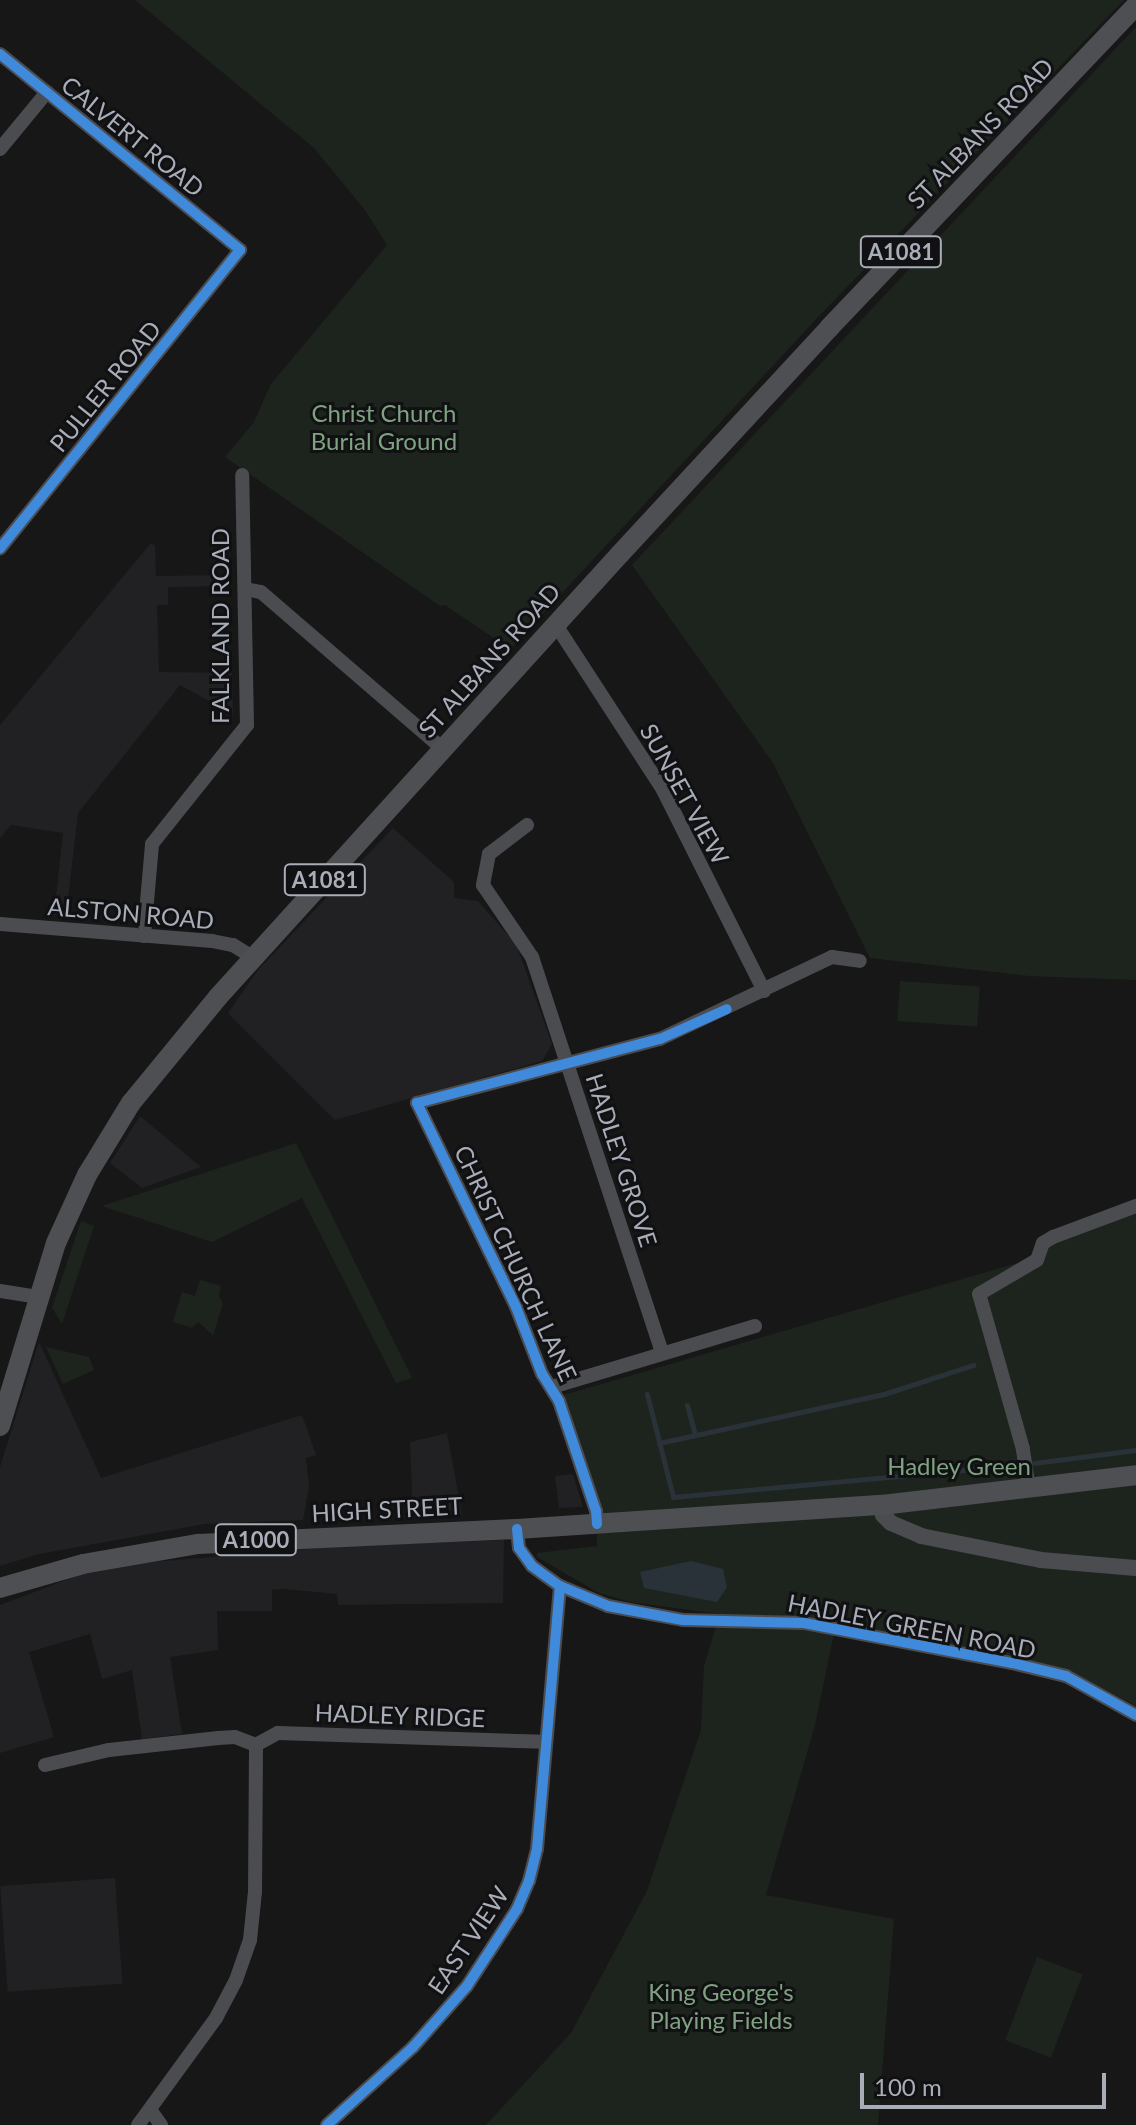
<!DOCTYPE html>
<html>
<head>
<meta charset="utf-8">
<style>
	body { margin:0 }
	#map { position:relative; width:1136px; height:2125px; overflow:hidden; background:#171717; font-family:Lato,sans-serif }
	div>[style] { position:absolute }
	.built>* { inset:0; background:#212123; transform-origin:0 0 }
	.green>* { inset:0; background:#1d241e; transform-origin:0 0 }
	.water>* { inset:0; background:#2a3239 }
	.stream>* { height:5px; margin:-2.5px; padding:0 2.5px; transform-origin:2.5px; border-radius:2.5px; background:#2a3239 }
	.minor>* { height:14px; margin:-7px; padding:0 7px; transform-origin:7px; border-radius:7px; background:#4b4c50 }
	.tertiary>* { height:16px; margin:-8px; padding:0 8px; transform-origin:8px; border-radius:8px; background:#4b4c50 }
	.primary>* { height:20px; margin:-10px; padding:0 10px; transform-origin:10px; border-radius:10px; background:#4d4f52 }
	.cycleway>* { height:10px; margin:-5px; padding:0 5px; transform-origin:5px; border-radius:5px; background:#408adc }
	span { translate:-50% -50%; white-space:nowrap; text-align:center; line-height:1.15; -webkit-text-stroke:6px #111113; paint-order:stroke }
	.shield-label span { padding:2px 6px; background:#111113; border:2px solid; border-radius:6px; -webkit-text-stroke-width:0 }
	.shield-label { font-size:22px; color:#a8adb8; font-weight:700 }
	.street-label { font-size:24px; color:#a8adb8 }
	.park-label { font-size:24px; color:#7fa381 }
	.scale { position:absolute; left:860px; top:2073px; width:246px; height:36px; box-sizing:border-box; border:4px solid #a8adb8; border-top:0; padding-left:10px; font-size:24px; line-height:28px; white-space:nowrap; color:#a8adb8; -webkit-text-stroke:6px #111113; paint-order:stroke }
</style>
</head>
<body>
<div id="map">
	<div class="built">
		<div style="clip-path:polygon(151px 543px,155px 546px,156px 576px,231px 575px,232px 586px,168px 587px,168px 605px,157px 605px,159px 672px,232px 673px,233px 714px,180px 685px,78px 813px,66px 916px,54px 915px,63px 833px,11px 825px,0 838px,0 725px)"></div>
		<div style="clip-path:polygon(393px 828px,454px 882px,454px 898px,478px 901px,516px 944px,552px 1044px,542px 1061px,335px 1120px,228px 1013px,258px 970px)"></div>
		<div style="clip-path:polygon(140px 1116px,201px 1167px,142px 1188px,110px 1163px)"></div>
		<div style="clip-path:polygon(39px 1342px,101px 1478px,302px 1415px,316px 1455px,306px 1458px,309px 1486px,303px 1520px,204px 1524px,39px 1554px,0 1566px,0 1467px)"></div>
		<div style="clip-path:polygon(447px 1433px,462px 1514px,413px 1516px,410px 1442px)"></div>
		<div style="clip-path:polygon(573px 1474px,583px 1507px,559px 1508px,555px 1476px)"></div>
		<div style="clip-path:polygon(504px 1540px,503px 1603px,338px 1605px,337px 1594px,284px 1589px,272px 1590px,272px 1611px,217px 1611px,218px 1650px,170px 1657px,182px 1734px,142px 1739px,132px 1670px,102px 1679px,90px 1634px,29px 1652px,54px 1737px,0 1753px,0 1605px,79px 1575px,152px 1562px,346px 1546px)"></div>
		<div style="left:115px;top:1878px;width:106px;height:115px;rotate:86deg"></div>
	</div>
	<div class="green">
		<div style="clip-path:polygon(135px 0,1124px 0,819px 316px,510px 649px,445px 605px,440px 606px,225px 457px,254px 422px,271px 384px,387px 245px,365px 210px,314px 148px)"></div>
		<div style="clip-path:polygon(1136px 27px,1136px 980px,1029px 976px,870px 958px,773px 763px,632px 565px)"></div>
		<div style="left:900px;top:981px;width:80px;height:40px;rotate:4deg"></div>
		<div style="clip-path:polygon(296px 1143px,412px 1378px,396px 1383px,302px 1198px,212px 1242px,102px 1206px)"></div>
		<div style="clip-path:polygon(1136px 1205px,1136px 1706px,1068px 1670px,836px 1624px,815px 1725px,766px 1895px,894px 1919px,878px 2125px,486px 2125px,571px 2033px,647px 1891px,701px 1730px,704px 1666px,720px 1614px,630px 1602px,599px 1593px,537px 1557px,537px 1553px,597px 1546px,597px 1497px,564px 1395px,1014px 1264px,1035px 1255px,1045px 1239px)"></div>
		<div style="clip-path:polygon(81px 1221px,94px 1226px,62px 1324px,52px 1308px)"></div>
		<div style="clip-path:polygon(200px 1280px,221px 1286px,219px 1296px,223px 1304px,213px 1335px,198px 1322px,192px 1328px,173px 1322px,182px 1292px,195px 1296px)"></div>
		<div style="clip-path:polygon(46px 1347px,89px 1357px,94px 1370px,63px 1384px)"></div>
		<div style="left:1037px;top:1957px;width:49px;height:89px;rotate:21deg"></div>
	</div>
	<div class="water">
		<div style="clip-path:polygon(691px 1561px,723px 1569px,727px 1587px,717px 1602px,644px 1588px,640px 1572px)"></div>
	</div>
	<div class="stream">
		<div style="left:647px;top:1394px;width:106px;rotate:75.8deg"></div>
		<div style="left:673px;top:1497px;width:346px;rotate:-5.3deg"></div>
		<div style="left:687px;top:1405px;width:30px;rotate:75deg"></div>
		<div style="left:659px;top:1443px;width:230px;rotate:-12.3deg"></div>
		<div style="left:884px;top:1394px;width:94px;rotate:-18deg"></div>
		<div style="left:1034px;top:1463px;width:103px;rotate:-7.3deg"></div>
	</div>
	<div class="minor">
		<div style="left:0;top:54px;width:310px;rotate:39.2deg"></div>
		<div style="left:240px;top:250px;width:383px;rotate:128.8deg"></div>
		<div style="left:0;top:149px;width:74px;rotate:-50.5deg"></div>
		<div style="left:245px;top:589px;width:16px;rotate:11deg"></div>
		<div style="left:261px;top:592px;width:242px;rotate:40.8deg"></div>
		<div style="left:556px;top:625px;width:197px;rotate:57deg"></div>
		<div style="left:663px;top:790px;width:225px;rotate:63.3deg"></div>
		<div style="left:527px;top:825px;width:48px;rotate:142.7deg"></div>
		<div style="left:489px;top:854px;width:32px;rotate:101deg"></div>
		<div style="left:483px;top:885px;width:87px;rotate:55.8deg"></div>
		<div style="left:532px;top:957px;width:417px;rotate:71.8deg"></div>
		<div style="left:0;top:924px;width:213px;rotate:4.6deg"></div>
		<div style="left:212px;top:941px;width:21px;rotate:11deg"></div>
		<div style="left:233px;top:945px;width:25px;rotate:32deg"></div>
		<div style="left:144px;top:936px;width:92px;rotate:-85deg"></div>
		<div style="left:152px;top:844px;width:152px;rotate:-51.4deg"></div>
		<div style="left:247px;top:725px;width:250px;rotate:-91.1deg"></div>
		<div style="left:0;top:1291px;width:38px;rotate:9deg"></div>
		<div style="left:552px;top:1387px;width:212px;rotate:-16.7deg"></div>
		<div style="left:1029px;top:1488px;width:39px;rotate:-99deg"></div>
		<div style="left:1023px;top:1449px;width:161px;rotate:-105.8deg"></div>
		<div style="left:979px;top:1294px;width:67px;rotate:-30.4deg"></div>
		<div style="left:1037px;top:1260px;width:18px;rotate:-71deg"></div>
		<div style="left:1043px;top:1243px;width:12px;rotate:-31deg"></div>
		<div style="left:1053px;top:1237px;width:89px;rotate:-20.5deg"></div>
		<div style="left:597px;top:1524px;width:13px;rotate:-94deg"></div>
		<div style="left:596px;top:1511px;width:116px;rotate:-108.6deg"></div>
		<div style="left:559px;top:1401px;width:32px;rotate:-122deg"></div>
		<div style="left:542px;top:1374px;width:72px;rotate:-111.2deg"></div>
		<div style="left:516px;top:1307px;width:227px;rotate:-115.9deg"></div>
		<div style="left:417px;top:1103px;width:251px;rotate:-14.8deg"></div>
		<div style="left:660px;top:1039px;width:191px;rotate:-25.5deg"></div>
		<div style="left:832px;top:957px;width:28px;rotate:8deg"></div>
		<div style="left:517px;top:1529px;width:19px;rotate:84deg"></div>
		<div style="left:519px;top:1548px;width:22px;rotate:54deg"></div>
		<div style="left:532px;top:1566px;width:34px;rotate:36deg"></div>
		<div style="left:560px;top:1586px;width:52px;rotate:22.6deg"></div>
		<div style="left:608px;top:1606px;width:76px;rotate:10.6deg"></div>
		<div style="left:683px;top:1620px;width:121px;rotate:1.4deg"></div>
		<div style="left:804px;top:1623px;width:212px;rotate:10.9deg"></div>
		<div style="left:1012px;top:1663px;width:56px;rotate:13.5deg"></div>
		<div style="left:1066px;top:1676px;width:80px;rotate:29.1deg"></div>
		<div style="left:256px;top:1745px;width:25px;rotate:-29deg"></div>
		<div style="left:278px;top:1733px;width:266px;rotate:1.9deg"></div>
		<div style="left:45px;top:1765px;width:66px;rotate:-13.2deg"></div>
		<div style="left:109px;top:1750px;width:110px;rotate:-6.3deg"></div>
		<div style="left:218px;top:1738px;width:17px;rotate:-3deg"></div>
		<div style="left:235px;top:1737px;width:22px;rotate:21deg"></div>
		<div style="left:151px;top:2111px;width:17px;rotate:54deg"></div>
		<div style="left:138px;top:2125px;width:132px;rotate:-53.9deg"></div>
		<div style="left:216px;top:2018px;width:43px;rotate:-62.2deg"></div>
		<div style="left:236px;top:1980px;width:42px;rotate:-70.7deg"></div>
		<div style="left:250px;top:1940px;width:48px;rotate:-84.1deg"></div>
		<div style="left:255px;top:1892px;width:147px;rotate:-89.6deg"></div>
		<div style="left:327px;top:2125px;width:116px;rotate:-42.2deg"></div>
		<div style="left:413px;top:2047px;width:81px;rotate:-48.5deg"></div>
		<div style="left:467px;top:1986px;width:92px;rotate:-57deg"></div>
		<div style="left:517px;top:1909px;width:30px;rotate:-67deg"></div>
		<div style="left:529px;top:1881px;width:33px;rotate:-76deg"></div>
		<div style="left:537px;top:1849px;width:264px;rotate:-85deg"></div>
	</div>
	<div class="tertiary">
		<div style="left:882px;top:1505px;width:10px;rotate:84deg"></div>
		<div style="left:883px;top:1515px;width:11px;rotate:45deg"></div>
		<div style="left:891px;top:1523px;width:33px;rotate:23deg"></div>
		<div style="left:921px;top:1536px;width:122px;rotate:11.3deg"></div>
		<div style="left:1041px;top:1560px;width:95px;rotate:4.8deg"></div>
	</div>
	<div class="primary">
		<div style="left:0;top:1426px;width:191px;rotate:-73deg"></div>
		<div style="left:56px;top:1243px;width:75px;rotate:-65.5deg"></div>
		<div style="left:87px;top:1175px;width:84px;rotate:-58.6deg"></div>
		<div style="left:131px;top:1103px;width:137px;rotate:-50.6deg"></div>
		<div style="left:218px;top:997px;width:598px;rotate:-47.78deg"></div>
		<div style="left:620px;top:554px;width:308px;rotate:-47.2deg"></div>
		<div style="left:829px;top:328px;width:445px;rotate:-46.4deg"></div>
		<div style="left:0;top:1588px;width:86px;rotate:-16.1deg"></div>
		<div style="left:83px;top:1564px;width:117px;rotate:-9.9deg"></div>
		<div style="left:198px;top:1544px;width:319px;rotate:-2.7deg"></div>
		<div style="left:517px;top:1529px;width:366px;rotate:-3.8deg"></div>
		<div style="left:882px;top:1505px;width:256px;rotate:-6.7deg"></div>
	</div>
	<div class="cycleway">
		<div style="left:0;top:54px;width:310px;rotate:39.2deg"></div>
		<div style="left:240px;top:250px;width:383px;rotate:128.8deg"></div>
		<div style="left:597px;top:1524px;width:13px;rotate:-94deg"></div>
		<div style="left:596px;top:1511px;width:116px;rotate:-108.6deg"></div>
		<div style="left:559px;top:1401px;width:32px;rotate:-122deg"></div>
		<div style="left:542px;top:1374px;width:72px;rotate:-111.2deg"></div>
		<div style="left:516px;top:1307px;width:227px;rotate:-115.9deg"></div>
		<div style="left:417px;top:1103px;width:251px;rotate:-14.8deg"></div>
		<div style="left:660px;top:1039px;width:73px;rotate:-24.1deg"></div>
		<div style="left:517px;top:1529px;width:19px;rotate:84deg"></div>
		<div style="left:519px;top:1548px;width:22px;rotate:54deg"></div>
		<div style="left:532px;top:1566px;width:34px;rotate:36deg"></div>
		<div style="left:560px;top:1586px;width:52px;rotate:22.6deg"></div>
		<div style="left:608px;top:1606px;width:76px;rotate:10.6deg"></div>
		<div style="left:683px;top:1620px;width:121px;rotate:1.4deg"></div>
		<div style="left:804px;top:1623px;width:212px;rotate:10.9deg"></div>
		<div style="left:1012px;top:1663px;width:56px;rotate:13.5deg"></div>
		<div style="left:1066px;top:1676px;width:80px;rotate:29.1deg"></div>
		<div style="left:327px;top:2125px;width:116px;rotate:-42.2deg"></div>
		<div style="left:413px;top:2047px;width:81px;rotate:-48.5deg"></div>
		<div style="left:467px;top:1986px;width:92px;rotate:-57deg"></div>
		<div style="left:517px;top:1909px;width:30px;rotate:-67deg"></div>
		<div style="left:529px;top:1881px;width:33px;rotate:-76deg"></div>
		<div style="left:537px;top:1849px;width:264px;rotate:-85deg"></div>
	</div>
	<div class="shield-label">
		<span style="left:901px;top:252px">A1081</span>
		<span style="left:325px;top:880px">A1081</span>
		<span style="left:256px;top:1540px">A1000</span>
	</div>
	<div class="street-label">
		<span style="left:980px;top:133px;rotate:-46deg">ST ALBANS ROAD</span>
		<span style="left:133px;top:136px;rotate:39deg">CALVERT ROAD</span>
		<span style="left:105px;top:386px;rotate:-51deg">PULLER ROAD</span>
		<span style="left:220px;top:626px;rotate:-90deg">FALKLAND ROAD</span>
		<span style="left:489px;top:660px;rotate:-48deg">ST ALBANS ROAD</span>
		<span style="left:685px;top:794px;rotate:61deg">SUNSET VIEW</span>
		<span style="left:131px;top:913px;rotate:5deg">ALSTON ROAD</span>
		<span style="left:622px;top:1160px;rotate:72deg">HADLEY GROVE</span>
		<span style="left:516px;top:1263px;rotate:65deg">CHRIST CHURCH LANE</span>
		<span style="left:387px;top:1509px;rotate:-3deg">HIGH STREET</span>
		<span style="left:912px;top:1626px;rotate:11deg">HADLEY GREEN ROAD</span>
		<span style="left:400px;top:1715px;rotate:2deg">HADLEY RIDGE</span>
		<span style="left:468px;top:1940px;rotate:-56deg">EAST VIEW</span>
	</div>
	<div class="park-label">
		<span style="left:384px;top:427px">Christ Church<br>Burial Ground</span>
		<span style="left:959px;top:1466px">Hadley Green</span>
		<span style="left:721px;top:2006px">King George's<br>Playing Fields</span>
	</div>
	<div class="scale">100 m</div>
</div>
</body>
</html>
